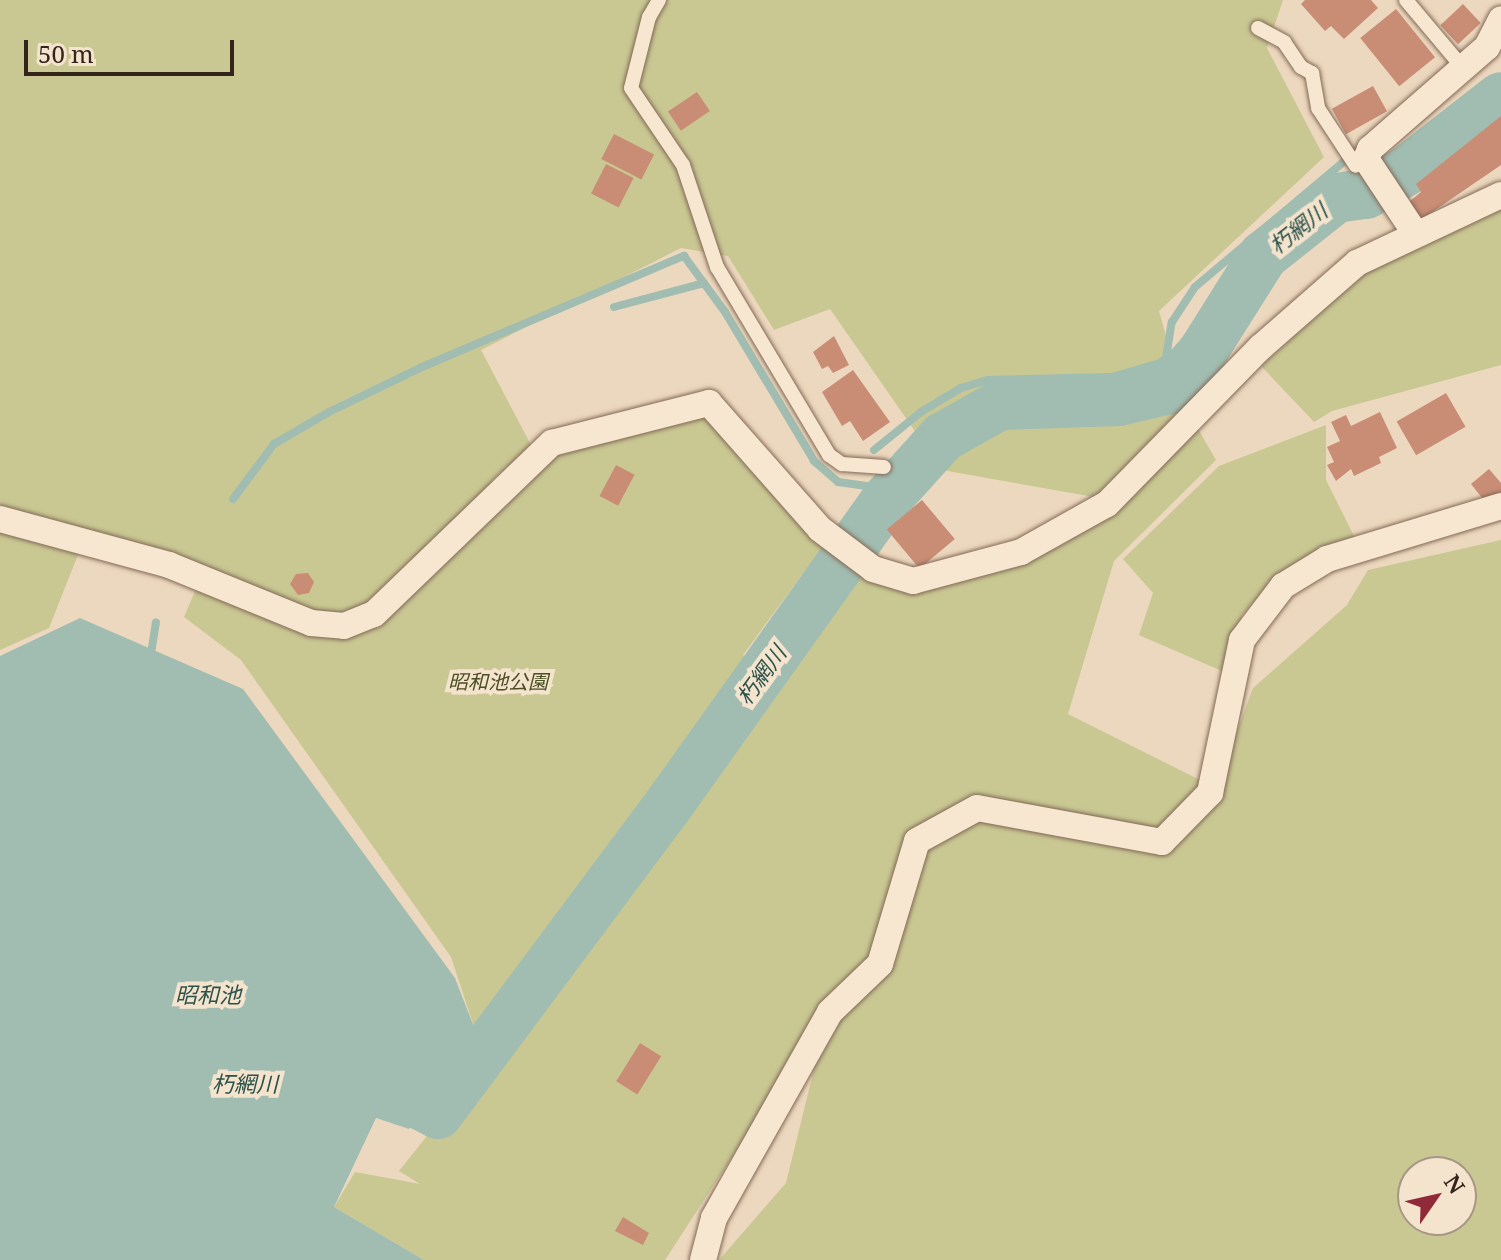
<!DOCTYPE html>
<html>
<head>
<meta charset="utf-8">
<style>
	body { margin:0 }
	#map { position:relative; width:1501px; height:1260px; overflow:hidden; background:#ecd8be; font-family:"Noto Serif","Noto Sans JP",serif }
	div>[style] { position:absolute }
	.green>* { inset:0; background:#c9c893 }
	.water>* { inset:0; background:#a1bdb1 }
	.stream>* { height:8px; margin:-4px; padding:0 4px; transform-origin:4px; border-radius:4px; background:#a1bdb1 }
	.river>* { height:50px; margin:-25px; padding:0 25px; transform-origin:25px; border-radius:25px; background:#a1bdb1 }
	.building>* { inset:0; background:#c98d75; transform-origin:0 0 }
	.roads { filter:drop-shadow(0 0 2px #836957) drop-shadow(0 0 2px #836957) }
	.lane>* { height:14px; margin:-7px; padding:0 7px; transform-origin:7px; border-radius:7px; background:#f7e7d1 }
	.street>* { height:26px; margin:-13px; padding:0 13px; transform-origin:13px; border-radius:13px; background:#f7e7d1 }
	span { translate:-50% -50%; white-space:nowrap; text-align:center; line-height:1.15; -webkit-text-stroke:8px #f4e3cd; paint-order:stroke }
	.park-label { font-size:20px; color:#4a4f23; font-style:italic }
	.water-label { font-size:22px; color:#2b534b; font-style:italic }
	.north { position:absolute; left:1397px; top:1156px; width:80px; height:80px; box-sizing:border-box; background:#f4e3cd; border:2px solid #a79786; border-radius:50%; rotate:56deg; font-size:22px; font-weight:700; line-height:32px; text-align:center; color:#33241c }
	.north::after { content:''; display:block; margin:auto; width:28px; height:36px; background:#902a38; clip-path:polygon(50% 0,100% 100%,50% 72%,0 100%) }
	.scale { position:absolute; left:24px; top:40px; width:210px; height:36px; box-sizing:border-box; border:4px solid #33241c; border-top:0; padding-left:10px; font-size:24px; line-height:28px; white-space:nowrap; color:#33241c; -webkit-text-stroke:6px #f4e3cd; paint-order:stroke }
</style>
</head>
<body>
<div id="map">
	<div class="green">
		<div style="clip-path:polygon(evenodd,0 0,1283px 0,1267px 48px,1324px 157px,1159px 311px,1186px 408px,1216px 460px,1114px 561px,1068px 714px,1216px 788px,1253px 688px,1347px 605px,1368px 570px,1501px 540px,1501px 1260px,719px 1260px,786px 1183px,816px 1061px,801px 1051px,665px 1260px,424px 1260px,334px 1207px,355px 1172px,420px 1184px,399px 1171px,526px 1012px,508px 999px,492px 1023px,474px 1027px,451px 957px,241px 660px,184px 617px,205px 568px,87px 532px,49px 628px,0 650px,0 0,681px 248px,728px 256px,774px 330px,830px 309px,942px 470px,1094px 497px,1008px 562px,918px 583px,852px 569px,591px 924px,574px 912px,754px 664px,743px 655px,823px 546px,743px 451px,702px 417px,553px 454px,523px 474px,491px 481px,531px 445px,481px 350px,681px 248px,0 0,1413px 1172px,1461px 1172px,1461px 1220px,1413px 1220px,1413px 1172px)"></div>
		<div style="clip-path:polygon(1501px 204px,1501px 365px,1332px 411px,1314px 422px,1261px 366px,1372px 266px)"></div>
		<div style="clip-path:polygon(1326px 425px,1326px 480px,1358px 544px,1266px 588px,1242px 615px,1224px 672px,1139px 635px,1153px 593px,1123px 559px,1219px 466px)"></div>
	</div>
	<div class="water">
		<div style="clip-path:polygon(80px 618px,243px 689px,455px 978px,474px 1027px,409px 1129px,376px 1118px,334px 1207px,424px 1260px,0 1260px,0 656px)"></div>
	</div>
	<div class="stream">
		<div style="left:614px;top:307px;width:93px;rotate:-14.9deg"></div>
		<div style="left:874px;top:450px;width:60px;rotate:-39deg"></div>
		<div style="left:921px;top:412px;width:47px;rotate:-31deg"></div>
		<div style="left:961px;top:388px;width:28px;rotate:-17deg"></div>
		<div style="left:988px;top:380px;width:124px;rotate:-1.4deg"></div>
		<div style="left:1112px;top:377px;width:50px;rotate:-16.3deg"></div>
		<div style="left:1160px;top:363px;width:8px;rotate:-40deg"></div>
		<div style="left:1166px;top:358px;width:36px;rotate:-81deg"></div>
		<div style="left:1172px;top:322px;width:42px;rotate:-56.7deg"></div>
		<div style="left:1195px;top:287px;width:207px;rotate:-40.1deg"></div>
		<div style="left:233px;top:499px;width:69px;rotate:-53.3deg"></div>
		<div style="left:274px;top:444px;width:64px;rotate:-30.2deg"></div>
		<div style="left:329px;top:412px;width:103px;rotate:-25.8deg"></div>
		<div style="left:422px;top:367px;width:285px;rotate:-23deg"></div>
		<div style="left:684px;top:256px;width:69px;rotate:53.8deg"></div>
		<div style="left:725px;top:312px;width:174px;rotate:59.1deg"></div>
		<div style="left:814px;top:461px;width:32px;rotate:41deg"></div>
		<div style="left:838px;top:482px;width:58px;rotate:8deg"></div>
		<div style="left:150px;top:660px;width:38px;rotate:-81deg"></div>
	</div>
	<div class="river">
		<div style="left:361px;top:1084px;width:19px"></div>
		<div style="left:380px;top:1084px;width:65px;rotate:27.3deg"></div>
		<div style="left:438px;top:1114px;width:374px;rotate:-53.3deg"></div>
		<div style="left:662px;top:814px;width:386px;rotate:-54.5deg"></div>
		<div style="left:886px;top:500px;width:85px;rotate:-47.9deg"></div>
		<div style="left:943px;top:437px;width:65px;rotate:-29.3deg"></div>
		<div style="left:1000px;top:405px;width:119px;rotate:-1.9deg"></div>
		<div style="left:1119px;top:401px;width:52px;rotate:-13.2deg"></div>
		<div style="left:1170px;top:389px;width:48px;rotate:-48.4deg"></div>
		<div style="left:1202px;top:353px;width:115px;rotate:-57.8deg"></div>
		<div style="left:1263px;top:256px;width:93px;rotate:-38.5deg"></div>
		<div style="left:1336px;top:198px;width:30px;rotate:-8deg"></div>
		<div style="left:1366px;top:194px;width:46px;rotate:-29.9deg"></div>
		<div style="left:1406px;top:171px;width:120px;rotate:-37.9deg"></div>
	</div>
	<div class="building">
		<div style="clip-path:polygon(1305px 0,1371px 0,1378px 8px,1344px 39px,1331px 26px,1325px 31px,1301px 4px)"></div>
		<div style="left:1463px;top:4px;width:26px;height:31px;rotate:47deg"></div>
		<div style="left:1396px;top:9px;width:62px;height:46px;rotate:51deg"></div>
		<div style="left:1373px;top:86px;width:29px;height:47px;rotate:61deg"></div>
		<div style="left:697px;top:92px;width:23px;height:35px;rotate:56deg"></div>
		<div style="clip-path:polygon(1501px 116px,1501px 165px,1422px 219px,1409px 202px,1421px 192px,1416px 184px)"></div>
		<div style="left:614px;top:134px;width:45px;height:28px;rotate:27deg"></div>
		<div style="left:606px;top:164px;width:31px;height:33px;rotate:27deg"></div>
		<div style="clip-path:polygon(834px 336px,849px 365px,833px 373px,828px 366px,822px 369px,813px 352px)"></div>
		<div style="clip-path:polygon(853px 370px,890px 422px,863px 441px,850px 421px,842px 426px,822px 392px)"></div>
		<div style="left:1446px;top:393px;width:39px;height:57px;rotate:60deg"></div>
		<div style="clip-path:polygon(1380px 412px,1397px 448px,1379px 457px,1381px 463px,1354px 476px,1351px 469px,1336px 481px,1327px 465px,1334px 462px,1327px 447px,1340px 441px,1331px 422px,1346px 415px,1351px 426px)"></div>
		<div style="left:616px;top:465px;width:21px;height:35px;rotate:28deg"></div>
		<div style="clip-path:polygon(1489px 469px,1501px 483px,1501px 492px,1486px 503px,1471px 484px)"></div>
		<div style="left:922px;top:500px;width:51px;height:46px;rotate:50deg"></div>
		<div style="clip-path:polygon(308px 573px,314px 582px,309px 593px,298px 595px,290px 584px,296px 574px)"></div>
		<div style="left:640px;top:1043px;width:25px;height:45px;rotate:32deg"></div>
		<div style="clip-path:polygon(623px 1217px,649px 1233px,643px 1245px,615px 1231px)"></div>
	</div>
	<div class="roads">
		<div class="lane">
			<div style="left:659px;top:0;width:20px;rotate:120deg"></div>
			<div style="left:649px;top:17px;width:73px;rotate:104.2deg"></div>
			<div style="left:631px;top:88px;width:93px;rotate:56deg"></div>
			<div style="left:683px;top:165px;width:108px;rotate:71.6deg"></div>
			<div style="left:717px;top:267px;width:219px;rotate:59.2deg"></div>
			<div style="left:829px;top:455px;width:16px;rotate:35deg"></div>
			<div style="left:842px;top:464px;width:42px;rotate:4.1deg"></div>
			<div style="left:1406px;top:0;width:89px;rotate:50deg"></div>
			<div style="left:1258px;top:28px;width:30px;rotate:28deg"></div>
			<div style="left:1284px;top:42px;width:30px;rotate:56deg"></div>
			<div style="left:1301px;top:67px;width:13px;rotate:29deg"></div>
			<div style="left:1312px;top:73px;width:36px;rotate:80deg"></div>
			<div style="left:1318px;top:108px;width:69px;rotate:56.8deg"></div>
		</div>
		<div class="street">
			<div style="left:1415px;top:233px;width:89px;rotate:-123.5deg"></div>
			<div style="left:1366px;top:159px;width:11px;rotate:-68deg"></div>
			<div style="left:1370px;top:149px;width:155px;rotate:-41.1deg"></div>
			<div style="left:1487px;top:47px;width:31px;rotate:-63deg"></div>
			<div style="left:0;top:519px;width:175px;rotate:15.2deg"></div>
			<div style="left:169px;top:565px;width:153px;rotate:22.2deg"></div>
			<div style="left:311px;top:623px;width:33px;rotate:5deg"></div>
			<div style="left:344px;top:626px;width:32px;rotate:-22deg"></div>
			<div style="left:374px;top:614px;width:247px;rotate:-43.9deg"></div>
			<div style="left:552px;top:443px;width:162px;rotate:-14.3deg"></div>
			<div style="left:709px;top:403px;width:168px;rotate:48.6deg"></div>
			<div style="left:820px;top:529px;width:66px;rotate:37deg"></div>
			<div style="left:873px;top:569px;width:42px;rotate:16.7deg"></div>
			<div style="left:913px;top:581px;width:112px;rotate:-15deg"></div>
			<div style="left:1021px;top:552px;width:98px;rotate:-29.2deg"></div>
			<div style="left:1107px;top:504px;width:220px;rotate:-45.6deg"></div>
			<div style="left:1261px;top:347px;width:128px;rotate:-41.2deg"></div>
			<div style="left:1357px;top:263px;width:159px;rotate:-25.3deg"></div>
			<div style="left:703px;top:1260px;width:43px;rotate:-75.3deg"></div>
			<div style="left:714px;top:1218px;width:236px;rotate:-60.6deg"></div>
			<div style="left:830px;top:1012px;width:69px;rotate:-43.8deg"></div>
			<div style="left:880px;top:964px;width:128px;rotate:-73.3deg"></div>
			<div style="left:917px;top:841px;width:68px;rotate:-28.8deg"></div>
			<div style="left:977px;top:808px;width:188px;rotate:10.4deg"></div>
			<div style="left:1162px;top:842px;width:69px;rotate:-45.6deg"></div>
			<div style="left:1210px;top:793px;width:156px;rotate:-78.2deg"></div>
			<div style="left:1242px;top:640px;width:68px;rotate:-52.8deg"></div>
			<div style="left:1283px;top:586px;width:52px;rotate:-31.5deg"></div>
			<div style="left:1327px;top:559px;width:182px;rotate:-16.9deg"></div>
		</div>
	</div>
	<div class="park-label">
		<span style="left:498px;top:681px">昭和池公園</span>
	</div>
	<div class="water-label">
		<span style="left:1298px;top:228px;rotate:-38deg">朽網川</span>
		<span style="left:761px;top:675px;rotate:-54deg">朽網川</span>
		<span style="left:208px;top:995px">昭和池</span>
		<span style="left:245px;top:1084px">朽網川</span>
	</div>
	<div class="north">N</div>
	<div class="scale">50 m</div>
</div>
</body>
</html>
